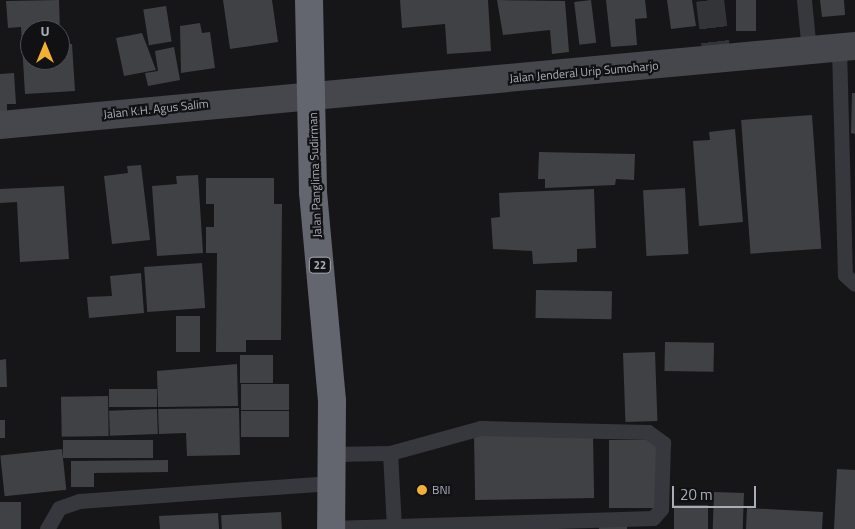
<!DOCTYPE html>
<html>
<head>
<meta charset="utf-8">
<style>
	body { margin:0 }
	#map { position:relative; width:855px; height:529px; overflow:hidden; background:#161618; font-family:"Titillium Web",sans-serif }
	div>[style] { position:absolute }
	.building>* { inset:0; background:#404145; transform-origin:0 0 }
	.street-tunnel>* { height:28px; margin-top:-14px; transform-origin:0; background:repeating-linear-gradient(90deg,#333438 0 28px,transparent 0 42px) }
	.lane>* { height:15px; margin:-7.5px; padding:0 7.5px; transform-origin:7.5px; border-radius:7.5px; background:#37383d }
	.secondary>* { height:28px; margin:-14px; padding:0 14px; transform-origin:14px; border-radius:14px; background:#45474d }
	.highway>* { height:28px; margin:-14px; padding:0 14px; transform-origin:14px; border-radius:14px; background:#63666e }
	.dots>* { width:14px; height:14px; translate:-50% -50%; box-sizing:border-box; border:2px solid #111113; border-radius:50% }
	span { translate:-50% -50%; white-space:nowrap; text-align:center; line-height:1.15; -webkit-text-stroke:4.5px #111113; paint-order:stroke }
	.shield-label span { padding:1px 4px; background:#111113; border:1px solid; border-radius:4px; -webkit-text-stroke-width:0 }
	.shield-label { font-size:11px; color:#a8adb8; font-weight:700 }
	.street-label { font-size:12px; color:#a8adb8 }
	.poi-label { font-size:12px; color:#a8adb8 }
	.left { translate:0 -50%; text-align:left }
	.north { position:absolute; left:20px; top:20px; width:50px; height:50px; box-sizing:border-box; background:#111113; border:1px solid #4d4f55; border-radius:50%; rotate:0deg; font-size:14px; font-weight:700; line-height:20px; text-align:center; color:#a8adb8 }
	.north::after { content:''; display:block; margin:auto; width:18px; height:22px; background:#f2b134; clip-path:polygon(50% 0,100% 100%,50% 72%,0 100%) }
	.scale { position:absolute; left:672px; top:486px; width:84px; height:22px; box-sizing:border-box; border:2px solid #a8adb8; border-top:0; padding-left:6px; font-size:15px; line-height:18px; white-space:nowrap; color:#a8adb8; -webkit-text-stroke:4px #111113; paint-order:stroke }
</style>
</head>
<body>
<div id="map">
	<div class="building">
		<div style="clip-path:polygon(59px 0,60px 30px,30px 30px,30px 60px,60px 60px,60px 45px,72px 44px,75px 91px,25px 94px,21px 27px,8px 28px,6px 1px)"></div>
		<div style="clip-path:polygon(223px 0,272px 0,278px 42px,230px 49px)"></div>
		<div style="clip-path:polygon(400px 0,488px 0,491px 51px,447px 54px,445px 24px,402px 28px)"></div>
		<div style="clip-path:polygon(497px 0,565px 1px,569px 52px,552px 54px,550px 30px,503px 35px)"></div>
		<div style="left:591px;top:0;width:43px;height:17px;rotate:83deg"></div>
		<div style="clip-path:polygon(606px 0,645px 0,647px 18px,635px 19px,637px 45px,611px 47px)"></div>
		<div style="clip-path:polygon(667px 0,692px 0,696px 26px,671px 29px)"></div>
		<div style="left:736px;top:0;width:20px;height:31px"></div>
		<div style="clip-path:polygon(820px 0,844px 0,845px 15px,822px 17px)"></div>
		<div style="left:166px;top:6px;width:36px;height:23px;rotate:81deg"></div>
		<div style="clip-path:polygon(200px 23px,202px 33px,210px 32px,215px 68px,181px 73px,180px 26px)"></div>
		<div style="clip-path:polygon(142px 33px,156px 70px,124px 76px,116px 38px)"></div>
		<div style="clip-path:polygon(174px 47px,180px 80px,148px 86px,145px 73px,158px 71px,155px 51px)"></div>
		<div style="clip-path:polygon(14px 73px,16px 104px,7px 104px,7px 112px,0 113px,0 74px)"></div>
		<div style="clip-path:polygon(852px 93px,855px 93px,855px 134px,851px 133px)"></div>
		<div style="left:812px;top:115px;width:134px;height:71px;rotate:86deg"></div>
		<div style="clip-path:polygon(735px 129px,743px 222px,699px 226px,693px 141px,710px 140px,709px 132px)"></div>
		<div style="clip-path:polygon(539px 152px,635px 154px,634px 180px,616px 179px,615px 185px,545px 188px,545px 179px,538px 179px)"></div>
		<div style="clip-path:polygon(141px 165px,150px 240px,112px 244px,104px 176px,128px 173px,127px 166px)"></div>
		<div style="clip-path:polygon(198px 175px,203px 253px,157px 256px,152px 186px,177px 184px,176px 176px)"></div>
		<div style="clip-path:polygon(206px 178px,274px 178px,274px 204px,282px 204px,281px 340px,246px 340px,246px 352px,216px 352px,217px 253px,206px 253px,206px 227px,214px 227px,214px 204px,206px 204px)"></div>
		<div style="clip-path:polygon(64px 186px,69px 259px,20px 262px,17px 202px,0 203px,0 189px)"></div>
		<div style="left:685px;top:188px;width:66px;height:42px;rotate:87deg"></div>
		<div style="clip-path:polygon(594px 189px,596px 248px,577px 249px,577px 262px,533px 264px,532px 251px,493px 249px,491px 218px,500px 217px,499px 193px)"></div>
		<div style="left:202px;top:263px;width:45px;height:58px;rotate:86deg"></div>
		<div style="clip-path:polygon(141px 273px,144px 313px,89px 318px,87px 297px,112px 296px,110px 276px)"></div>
		<div style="left:536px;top:290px;width:76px;height:28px;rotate:1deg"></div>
		<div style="left:176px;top:316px;width:24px;height:36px"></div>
		<div style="left:665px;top:342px;width:49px;height:29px;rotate:1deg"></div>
		<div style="left:655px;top:352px;width:69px;height:32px;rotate:88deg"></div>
		<div style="left:240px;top:355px;width:33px;height:28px"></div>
		<div style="clip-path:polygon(6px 359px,7px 387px,0 387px,0 360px)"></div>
		<div style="clip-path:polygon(237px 364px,238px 406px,158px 407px,157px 371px)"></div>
		<div style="left:289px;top:384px;width:26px;height:48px;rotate:90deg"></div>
		<div style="left:157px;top:389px;width:18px;height:48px;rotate:90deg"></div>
		<div style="left:108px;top:396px;width:40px;height:47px;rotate:89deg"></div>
		<div style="clip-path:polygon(239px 408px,240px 455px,187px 456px,186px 433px,159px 434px,158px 409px)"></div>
		<div style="left:157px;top:409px;width:25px;height:48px;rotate:88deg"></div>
		<div style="left:289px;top:411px;width:26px;height:48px;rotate:90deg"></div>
		<div style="left:0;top:420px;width:5px;height:18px"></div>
		<div style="left:593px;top:434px;width:64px;height:119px;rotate:89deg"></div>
		<div style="left:153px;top:440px;width:18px;height:90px;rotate:90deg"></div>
		<div style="left:609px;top:440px;width:47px;height:68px"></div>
		<div style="left:62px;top:449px;width:41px;height:62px;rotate:84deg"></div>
		<div style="clip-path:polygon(168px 460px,168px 472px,94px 473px,94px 487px,71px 487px,71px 461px)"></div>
		<div style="clip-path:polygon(837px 469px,855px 470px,855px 529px,834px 529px)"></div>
		<div style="left:714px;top:492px;width:30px;height:37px;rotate:2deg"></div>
		<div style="left:0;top:502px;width:21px;height:27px"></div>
		<div style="left:674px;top:505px;width:34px;height:24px"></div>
		<div style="clip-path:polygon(747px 508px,823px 512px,822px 529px,746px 529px)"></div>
		<div style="left:281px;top:512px;width:17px;height:60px;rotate:87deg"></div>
		<div style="clip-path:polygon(218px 513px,219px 529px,160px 529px,159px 516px)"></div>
		<div style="clip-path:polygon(599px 523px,627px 524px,627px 529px,599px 529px)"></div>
	</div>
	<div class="street-tunnel">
		<div style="left:710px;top:0;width:59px;rotate:83.2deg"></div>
	</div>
	<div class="lane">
		<div style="left:804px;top:0;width:51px;rotate:84.4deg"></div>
		<div style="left:839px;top:48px;width:227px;rotate:88.5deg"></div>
		<div style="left:845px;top:275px;width:13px;rotate:42deg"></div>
		<div style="left:390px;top:453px;width:74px;rotate:86.9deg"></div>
		<div style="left:331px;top:454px;width:59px;rotate:-1deg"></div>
		<div style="left:390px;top:453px;width:94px;rotate:-15.4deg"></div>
		<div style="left:481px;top:428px;width:167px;rotate:1.4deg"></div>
		<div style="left:648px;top:432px;width:19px;rotate:36deg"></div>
		<div style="left:663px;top:443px;width:66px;rotate:91.7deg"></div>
		<div style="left:661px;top:509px;width:12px;rotate:132deg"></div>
		<div style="left:653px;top:518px;width:322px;rotate:178.2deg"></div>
		<div style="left:47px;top:529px;width:24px;rotate:-60deg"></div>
		<div style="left:59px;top:508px;width:21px;rotate:-19deg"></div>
		<div style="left:79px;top:501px;width:253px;rotate:-4.1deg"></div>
	</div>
	<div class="secondary">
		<div style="left:0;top:125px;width:859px;rotate:-5.28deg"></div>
	</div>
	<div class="highway">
		<div style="left:309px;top:0;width:192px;rotate:88.8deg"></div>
		<div style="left:313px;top:192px;width:210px;rotate:84.8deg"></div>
		<div style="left:332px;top:401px;width:128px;rotate:90.4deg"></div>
	</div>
	<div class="dots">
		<div style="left:422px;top:490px;background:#f2b134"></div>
	</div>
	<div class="shield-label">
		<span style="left:320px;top:265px">22</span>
	</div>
	<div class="street-label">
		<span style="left:584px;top:72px;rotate:-5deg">Jalan Jenderal Urip Sumoharjo</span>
		<span style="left:156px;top:109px;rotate:-6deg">Jalan K.H. Agus Salim</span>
		<span style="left:315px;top:175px;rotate:-92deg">Jalan Panglima Sudirman</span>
	</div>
	<div class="poi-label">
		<span class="left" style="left:432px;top:490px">BNI</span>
	</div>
	<div class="north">U</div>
	<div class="scale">20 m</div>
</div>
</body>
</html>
